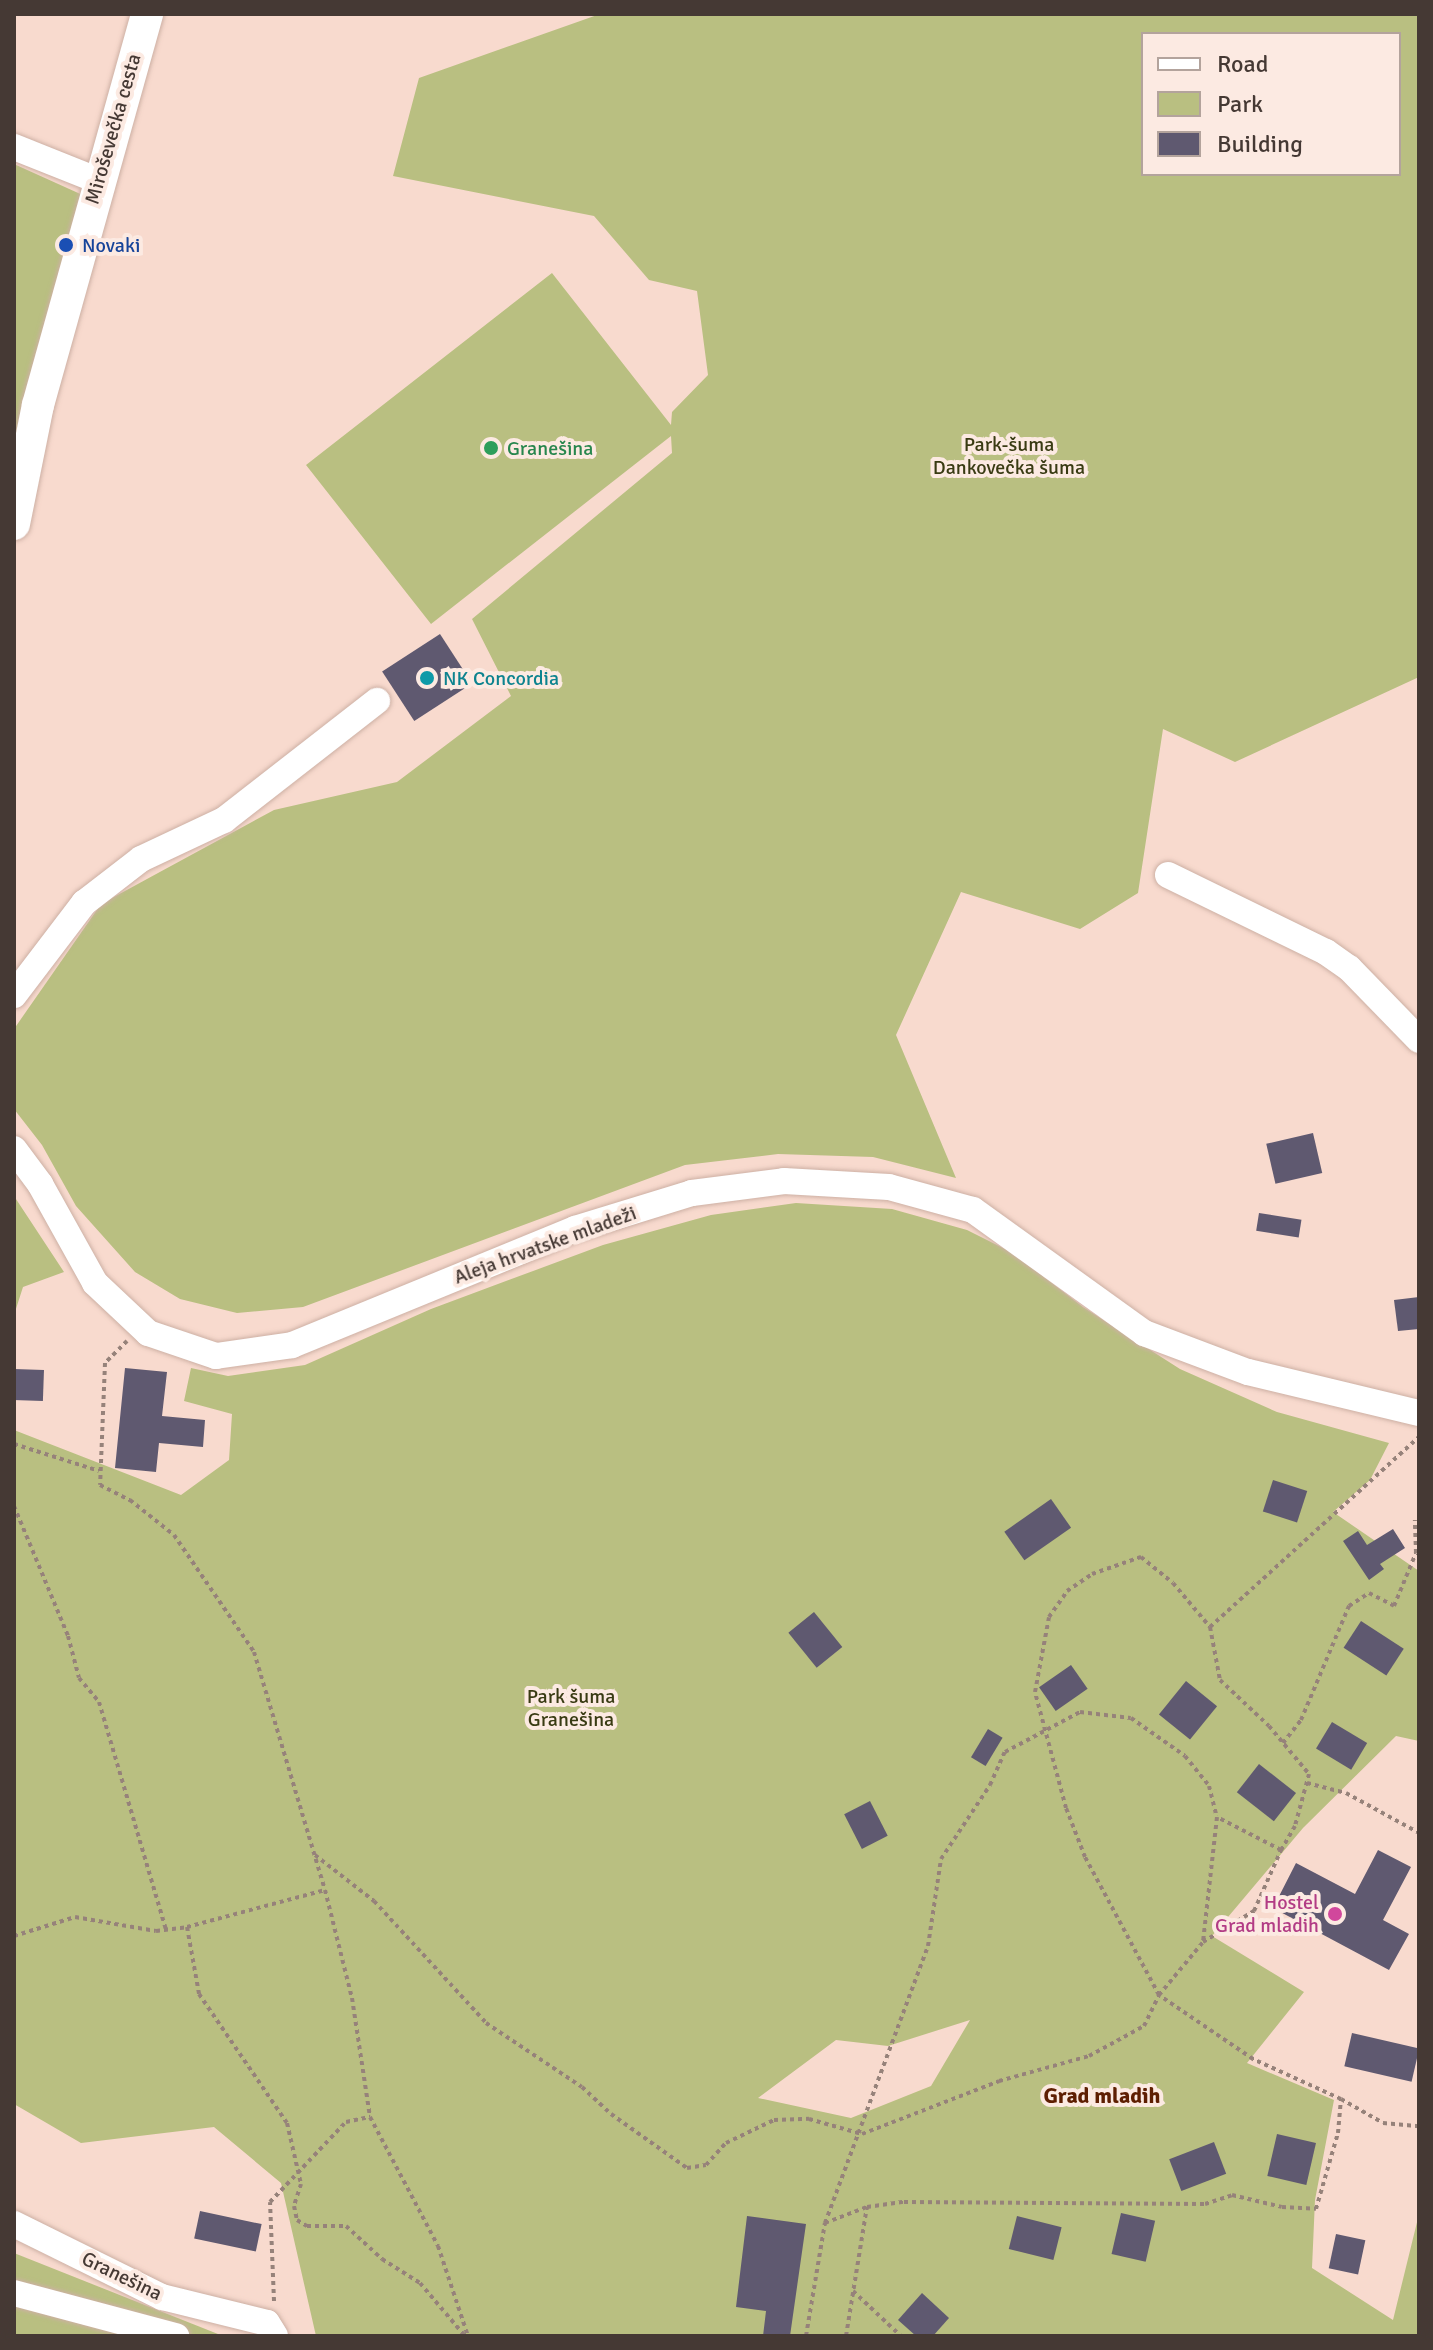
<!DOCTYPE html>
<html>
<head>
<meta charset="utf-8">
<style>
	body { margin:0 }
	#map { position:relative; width:1433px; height:2350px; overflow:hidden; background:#f8dace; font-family:Signika,sans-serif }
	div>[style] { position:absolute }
	.green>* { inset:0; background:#b9bf81 }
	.building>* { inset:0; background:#5f5970; transform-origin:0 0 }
	.path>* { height:4px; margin-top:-2px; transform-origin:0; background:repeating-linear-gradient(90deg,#96827a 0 4px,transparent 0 8px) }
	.roads { filter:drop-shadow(0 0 2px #cdb0a4) drop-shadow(0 0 2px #cdb0a4) }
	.minor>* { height:26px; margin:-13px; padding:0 13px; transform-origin:13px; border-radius:13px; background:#fff }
	.major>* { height:32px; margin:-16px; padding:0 16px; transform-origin:16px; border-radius:16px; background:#fff }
	.dots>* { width:22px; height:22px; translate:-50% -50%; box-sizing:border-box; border:4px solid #fceae2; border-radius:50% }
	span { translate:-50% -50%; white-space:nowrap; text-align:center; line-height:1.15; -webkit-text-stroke:8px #fceae2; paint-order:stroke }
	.street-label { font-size:20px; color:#453934 }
	.transit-label { font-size:20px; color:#164399 }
	.left { translate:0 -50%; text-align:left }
	.park-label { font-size:20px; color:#393b13 }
	.leisure-label { font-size:20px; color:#27864d }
	.culture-label { font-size:20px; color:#0d838f }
	.hotel-label { font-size:20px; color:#b23c85 }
	.right { translate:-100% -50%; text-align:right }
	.neighbourhood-label { font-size:22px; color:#5e1e02; font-weight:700 }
	.frame { position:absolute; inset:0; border:16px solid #453934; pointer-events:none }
	.legend { position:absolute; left:1141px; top:32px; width:260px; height:144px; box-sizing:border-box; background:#fceae2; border:2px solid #b3a39c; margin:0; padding:10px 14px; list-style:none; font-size:24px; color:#453934 }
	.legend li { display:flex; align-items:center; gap:16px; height:40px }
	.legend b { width:40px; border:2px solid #b3a39c }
</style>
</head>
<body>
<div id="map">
	<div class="green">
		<div style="clip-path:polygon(evenodd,600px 14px,1419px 14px,1419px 677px,1235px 762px,1163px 729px,1138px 893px,1080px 929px,961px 892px,896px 1035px,956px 1178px,873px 1157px,778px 1154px,685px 1165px,303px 1307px,237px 1313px,180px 1299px,135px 1272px,76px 1206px,42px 1145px,14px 1109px,14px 1029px,101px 904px,274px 810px,397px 782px,511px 696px,472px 619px,672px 453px,671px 436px,431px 624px,306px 465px,552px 273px,671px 425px,672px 412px,708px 375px,697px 291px,649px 280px,594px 216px,393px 176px,419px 78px,600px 14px,1143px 34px,1399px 34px,1399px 174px,1143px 174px,1143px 34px)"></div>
		<div style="clip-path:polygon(14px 164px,87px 197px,14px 474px)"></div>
		<div style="clip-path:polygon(14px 1196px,64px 1272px,23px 1287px,14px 1315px)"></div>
		<div style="clip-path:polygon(evenodd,796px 1203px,892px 1209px,967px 1230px,1013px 1253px,1083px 1307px,1180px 1369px,1277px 1412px,1389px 1443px,1370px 1480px,1333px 1512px,1419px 1571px,1419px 1741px,1396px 1736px,1303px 1828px,1212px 1936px,1304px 1992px,1247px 2063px,1334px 2100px,1315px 2200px,1312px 2268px,1393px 2320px,1419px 2214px,1419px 2336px,316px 2336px,281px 2183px,214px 2127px,81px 2143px,14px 2104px,14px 1430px,181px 1495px,229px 1460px,232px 1414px,184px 1401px,191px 1368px,228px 1376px,305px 1365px,431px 1309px,603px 1245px,711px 1215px,796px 1203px,970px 2020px,931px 2086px,851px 2118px,758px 2098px,836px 2040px,888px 2046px,970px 2020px)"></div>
		<div style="clip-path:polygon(14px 2253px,223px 2336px,14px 2336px)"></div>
	</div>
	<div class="building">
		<div style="left:440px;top:634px;width:59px;height:69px;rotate:57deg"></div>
		<div style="left:1313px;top:1133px;width:41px;height:48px;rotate:77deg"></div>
		<div style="left:1259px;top:1213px;width:43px;height:18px;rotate:9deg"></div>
		<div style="clip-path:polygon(1419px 1297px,1419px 1329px,1398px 1331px,1394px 1300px)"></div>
		<div style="clip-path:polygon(125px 1368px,167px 1372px,162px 1416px,205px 1420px,203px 1447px,159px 1443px,156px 1472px,115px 1468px)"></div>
		<div style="left:14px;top:1369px;width:30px;height:31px;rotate:2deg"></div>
		<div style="left:1273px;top:1480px;width:36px;height:33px;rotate:18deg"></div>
		<div style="left:1051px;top:1499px;width:35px;height:57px;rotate:55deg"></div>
		<div style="clip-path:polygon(1393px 1529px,1405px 1548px,1380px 1564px,1384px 1569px,1369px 1580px,1343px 1541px,1358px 1531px,1367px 1545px)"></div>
		<div style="left:814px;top:1612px;width:45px;height:33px;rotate:51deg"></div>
		<div style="left:1361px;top:1621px;width:51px;height:32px;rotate:33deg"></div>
		<div style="left:1071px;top:1665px;width:29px;height:39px;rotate:55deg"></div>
		<div style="left:1186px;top:1681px;width:40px;height:43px;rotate:39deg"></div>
		<div style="left:1332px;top:1722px;width:41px;height:31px;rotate:31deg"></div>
		<div style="left:988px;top:1729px;width:17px;height:33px;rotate:31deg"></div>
		<div style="left:1259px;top:1764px;width:47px;height:36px;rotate:38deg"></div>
		<div style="left:870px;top:1801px;width:39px;height:29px;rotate:63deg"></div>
		<div style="clip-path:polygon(1378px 1850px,1411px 1867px,1383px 1920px,1409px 1934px,1389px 1970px,1273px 1908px,1296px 1863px,1355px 1894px)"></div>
		<div style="left:1352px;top:2033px;width:69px;height:34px;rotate:13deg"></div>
		<div style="left:1277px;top:2134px;width:40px;height:43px;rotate:13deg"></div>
		<div style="left:1214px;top:2142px;width:34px;height:48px;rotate:69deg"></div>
		<div style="left:200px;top:2211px;width:63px;height:28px;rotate:12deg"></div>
		<div style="left:1121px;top:2213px;width:35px;height:42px;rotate:13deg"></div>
		<div style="clip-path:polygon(747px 2216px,806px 2224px,790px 2336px,763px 2336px,766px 2311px,736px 2307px)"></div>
		<div style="left:1017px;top:2216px;width:46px;height:34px;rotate:14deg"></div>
		<div style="left:1336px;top:2234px;width:30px;height:35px;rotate:12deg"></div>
		<div style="clip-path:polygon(922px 2293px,949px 2318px,933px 2336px,916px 2336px,898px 2320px)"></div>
	</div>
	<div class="path">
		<div style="left:127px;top:1341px;width:31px;rotate:135deg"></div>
		<div style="left:105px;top:1363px;width:122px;rotate:92.3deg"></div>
		<div style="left:100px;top:1485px;width:34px;rotate:27deg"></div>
		<div style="left:130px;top:1500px;width:56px;rotate:38.5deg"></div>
		<div style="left:174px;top:1535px;width:142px;rotate:55.6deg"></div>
		<div style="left:254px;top:1652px;width:248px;rotate:73.4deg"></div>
		<div style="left:325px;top:1890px;width:111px;rotate:76deg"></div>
		<div style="left:352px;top:1998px;width:120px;rotate:81.4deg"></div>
		<div style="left:370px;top:2117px;width:146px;rotate:62.2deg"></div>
		<div style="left:438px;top:2246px;width:95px;rotate:71.6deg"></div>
		<div style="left:14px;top:1444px;width:89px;rotate:17.6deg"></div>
		<div style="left:14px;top:1506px;width:141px;rotate:67.4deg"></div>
		<div style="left:68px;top:1636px;width:43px;rotate:75.3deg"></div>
		<div style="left:79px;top:1678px;width:31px;rotate:50deg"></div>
		<div style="left:99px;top:1702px;width:238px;rotate:73.6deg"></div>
		<div style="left:1210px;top:1627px;width:54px;rotate:79.3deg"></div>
		<div style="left:1220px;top:1680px;width:67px;rotate:43.2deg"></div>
		<div style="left:1269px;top:1726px;width:62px;rotate:50.2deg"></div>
		<div style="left:1309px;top:1774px;width:54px;rotate:105.1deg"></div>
		<div style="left:1295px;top:1826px;width:28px;rotate:120deg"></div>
		<div style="left:1281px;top:1850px;width:72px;rotate:-152.7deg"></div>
		<div style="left:1283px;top:1743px;width:29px;rotate:-52deg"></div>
		<div style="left:1301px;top:1720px;width:124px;rotate:-67.2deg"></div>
		<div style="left:1349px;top:1606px;width:24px;rotate:-33deg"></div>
		<div style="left:1369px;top:1593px;width:28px;rotate:27deg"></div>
		<div style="left:1394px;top:1606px;width:57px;rotate:-67.5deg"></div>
		<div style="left:1416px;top:1553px;width:33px;rotate:-92deg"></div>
		<div style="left:1307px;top:1783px;width:40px;rotate:14.4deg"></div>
		<div style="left:1346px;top:1793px;width:83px;rotate:28.7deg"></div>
		<div style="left:315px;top:1855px;width:75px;rotate:37.9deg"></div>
		<div style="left:374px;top:1901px;width:166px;rotate:47.4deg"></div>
		<div style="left:486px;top:2023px;width:115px;rotate:33.7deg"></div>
		<div style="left:582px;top:2087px;width:40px;rotate:43deg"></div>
		<div style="left:611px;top:2114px;width:93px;rotate:35.4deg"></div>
		<div style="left:687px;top:2168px;width:19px;rotate:-9deg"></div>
		<div style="left:706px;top:2165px;width:30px;rotate:-48deg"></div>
		<div style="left:726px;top:2143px;width:53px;rotate:-25.6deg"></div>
		<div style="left:774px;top:2120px;width:35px;rotate:-2deg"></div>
		<div style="left:809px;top:2119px;width:55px;rotate:15.8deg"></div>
		<div style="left:862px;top:2134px;width:147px;rotate:-21.1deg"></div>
		<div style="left:999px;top:2081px;width:93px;rotate:-15.5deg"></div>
		<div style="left:1089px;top:2056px;width:63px;rotate:-28.6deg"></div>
		<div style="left:1144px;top:2026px;width:34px;rotate:-64deg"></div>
		<div style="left:1159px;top:1995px;width:157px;rotate:-118.2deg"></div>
		<div style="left:1085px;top:1857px;width:53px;rotate:-111.2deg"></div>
		<div style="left:1066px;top:1808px;width:120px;rotate:-105deg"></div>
		<div style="left:1035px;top:1692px;width:76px;rotate:-79.4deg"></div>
		<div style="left:1049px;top:1617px;width:32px;rotate:-55deg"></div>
		<div style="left:1067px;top:1591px;width:30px;rotate:-34deg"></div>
		<div style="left:1092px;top:1574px;width:52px;rotate:-19.1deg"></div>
		<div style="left:1141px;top:1557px;width:41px;rotate:39.1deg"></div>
		<div style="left:1173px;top:1583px;width:57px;rotate:49.9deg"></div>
		<div style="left:1210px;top:1627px;width:282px;rotate:-42.3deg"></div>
		<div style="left:187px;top:1927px;width:68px;rotate:79.8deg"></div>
		<div style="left:199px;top:1994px;width:156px;rotate:55.7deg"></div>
		<div style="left:287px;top:2123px;width:63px;rotate:77.1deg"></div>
		<div style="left:301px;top:2184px;width:23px;rotate:108deg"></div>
		<div style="left:294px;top:2206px;width:14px;rotate:78deg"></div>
		<div style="left:297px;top:2220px;width:12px;rotate:31deg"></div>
		<div style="left:307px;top:2226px;width:39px"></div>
		<div style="left:346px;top:2226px;width:49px;rotate:42.5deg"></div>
		<div style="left:382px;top:2259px;width:45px;rotate:32.3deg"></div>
		<div style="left:420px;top:2283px;width:70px;rotate:49.7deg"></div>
		<div style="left:14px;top:1936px;width:64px;rotate:-17.3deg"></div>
		<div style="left:75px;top:1917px;width:82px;rotate:9.8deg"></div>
		<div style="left:156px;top:1931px;width:31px;rotate:-7deg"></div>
		<div style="left:187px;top:1927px;width:143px;rotate:-15deg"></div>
		<div style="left:1341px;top:2099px;width:48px;rotate:29.7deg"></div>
		<div style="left:1383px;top:2123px;width:36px;rotate:5deg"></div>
		<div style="left:825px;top:2223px;width:45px;rotate:-20.9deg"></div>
		<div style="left:853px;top:2291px;width:66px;rotate:43.2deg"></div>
		<div style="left:274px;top:2301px;width:99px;rotate:-92.3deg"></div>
		<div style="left:270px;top:2202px;width:110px;rotate:-46.5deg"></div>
		<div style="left:346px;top:2122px;width:25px;rotate:-12deg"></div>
		<div style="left:806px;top:2336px;width:115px;rotate:-80.5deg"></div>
		<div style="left:825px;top:2223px;width:296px;rotate:-69.6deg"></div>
		<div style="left:928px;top:1946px;width:88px;rotate:-81.5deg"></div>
		<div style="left:941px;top:1859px;width:89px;rotate:-56.5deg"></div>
		<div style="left:990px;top:1785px;width:36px;rotate:-66deg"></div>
		<div style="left:1005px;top:1752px;width:85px;rotate:-28.1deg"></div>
		<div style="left:1080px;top:1712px;width:51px;rotate:6.7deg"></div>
		<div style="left:1131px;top:1718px;width:66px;rotate:35.1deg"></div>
		<div style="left:1185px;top:1756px;width:38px;rotate:51deg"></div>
		<div style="left:1209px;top:1786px;width:32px;rotate:76deg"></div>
		<div style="left:1217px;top:1817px;width:126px;rotate:96.4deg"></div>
		<div style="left:846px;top:2336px;width:131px;rotate:-80.8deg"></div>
		<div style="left:867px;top:2207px;width:37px;rotate:-8deg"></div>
		<div style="left:904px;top:2202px;width:301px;rotate:0.4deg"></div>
		<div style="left:1205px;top:2204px;width:28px;rotate:-18deg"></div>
		<div style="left:1232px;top:2195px;width:51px;rotate:13.5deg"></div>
		<div style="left:1282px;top:2207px;width:34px;rotate:3deg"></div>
		<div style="left:1316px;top:2209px;width:79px;rotate:-73.9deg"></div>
		<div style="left:1338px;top:2133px;width:34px;rotate:-85deg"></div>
		<div style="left:1341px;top:2099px;width:97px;rotate:-155.6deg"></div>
		<div style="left:1253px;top:2059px;width:114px;rotate:-145.8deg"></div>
		<div style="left:1159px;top:1995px;width:69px;rotate:-50.3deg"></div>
		<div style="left:1203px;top:1942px;width:60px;rotate:-31.3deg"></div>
		<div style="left:1254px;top:1911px;width:67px;rotate:-66.1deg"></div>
	</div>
	<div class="roads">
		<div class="minor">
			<div style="left:14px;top:147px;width:89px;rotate:21.7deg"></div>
			<div style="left:1168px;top:875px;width:176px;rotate:26deg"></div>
			<div style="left:1326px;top:952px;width:28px;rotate:35deg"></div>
			<div style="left:1349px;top:968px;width:100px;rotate:45.8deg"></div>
			<div style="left:14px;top:995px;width:116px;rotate:-52.7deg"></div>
			<div style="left:84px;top:903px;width:72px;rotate:-37.7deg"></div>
			<div style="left:141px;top:859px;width:92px;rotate:-25.2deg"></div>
			<div style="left:224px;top:820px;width:194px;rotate:-37.9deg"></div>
			<div style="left:14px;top:1149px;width:44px;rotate:53.4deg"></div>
			<div style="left:40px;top:1184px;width:113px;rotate:60.9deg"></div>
			<div style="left:95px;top:1283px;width:73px;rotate:43.3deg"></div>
			<div style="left:148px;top:1333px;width:72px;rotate:18.7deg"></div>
			<div style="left:216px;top:1356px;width:77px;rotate:-8.2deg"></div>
			<div style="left:292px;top:1345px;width:306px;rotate:-22.3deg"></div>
			<div style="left:575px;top:1229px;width:122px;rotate:-17.1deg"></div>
			<div style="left:692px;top:1193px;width:93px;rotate:-7.4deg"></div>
			<div style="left:784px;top:1181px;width:105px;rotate:3.3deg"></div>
			<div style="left:889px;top:1187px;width:87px;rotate:15.3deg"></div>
			<div style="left:973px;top:1210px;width:211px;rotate:35.7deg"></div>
			<div style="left:1144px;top:1333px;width:111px;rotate:20.6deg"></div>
			<div style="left:1248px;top:1372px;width:176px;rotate:13.5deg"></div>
			<div style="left:14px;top:2224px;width:165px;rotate:26.3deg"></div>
			<div style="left:162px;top:2297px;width:108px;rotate:13.9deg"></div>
			<div style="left:267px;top:2323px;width:15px;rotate:58deg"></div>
			<div style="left:14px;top:2293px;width:168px;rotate:14.9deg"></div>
		</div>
		<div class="major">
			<div style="left:14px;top:524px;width:121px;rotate:-78.6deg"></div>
			<div style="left:38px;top:405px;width:406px;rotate:-74.4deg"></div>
		</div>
	</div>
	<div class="dots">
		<div style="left:66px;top:245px;background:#1a4fb4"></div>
		<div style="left:491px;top:448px;background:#2e9e5b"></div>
		<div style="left:427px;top:678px;background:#0f9aa8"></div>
		<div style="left:1335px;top:1914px;background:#d1479c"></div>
	</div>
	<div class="street-label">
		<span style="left:113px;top:129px;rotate:-74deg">Miroševečka cesta</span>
		<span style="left:545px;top:1245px;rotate:-20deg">Aleja hrvatske mladeži</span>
		<span style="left:122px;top:2276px;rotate:26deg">Granešina</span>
	</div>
	<div class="transit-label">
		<span class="left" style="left:82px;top:245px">Novaki</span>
	</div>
	<div class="park-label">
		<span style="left:1009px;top:456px">Park-šuma<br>Dankovečka šuma</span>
		<span style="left:571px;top:1708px">Park šuma<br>Granešina</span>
	</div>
	<div class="leisure-label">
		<span class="left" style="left:507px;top:448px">Granešina</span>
	</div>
	<div class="culture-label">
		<span class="left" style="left:443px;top:678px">NK Concordia</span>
	</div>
	<div class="hotel-label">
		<span class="right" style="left:1319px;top:1914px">Hostel<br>Grad mladih</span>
	</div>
	<div class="neighbourhood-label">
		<span style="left:1102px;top:2096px">Grad mladih</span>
	</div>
	<div class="frame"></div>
	<ul class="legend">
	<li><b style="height:10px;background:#fff"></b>Road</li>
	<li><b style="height:22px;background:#b9bf81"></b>Park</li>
	<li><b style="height:22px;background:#5f5970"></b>Building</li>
	</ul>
</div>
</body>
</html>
